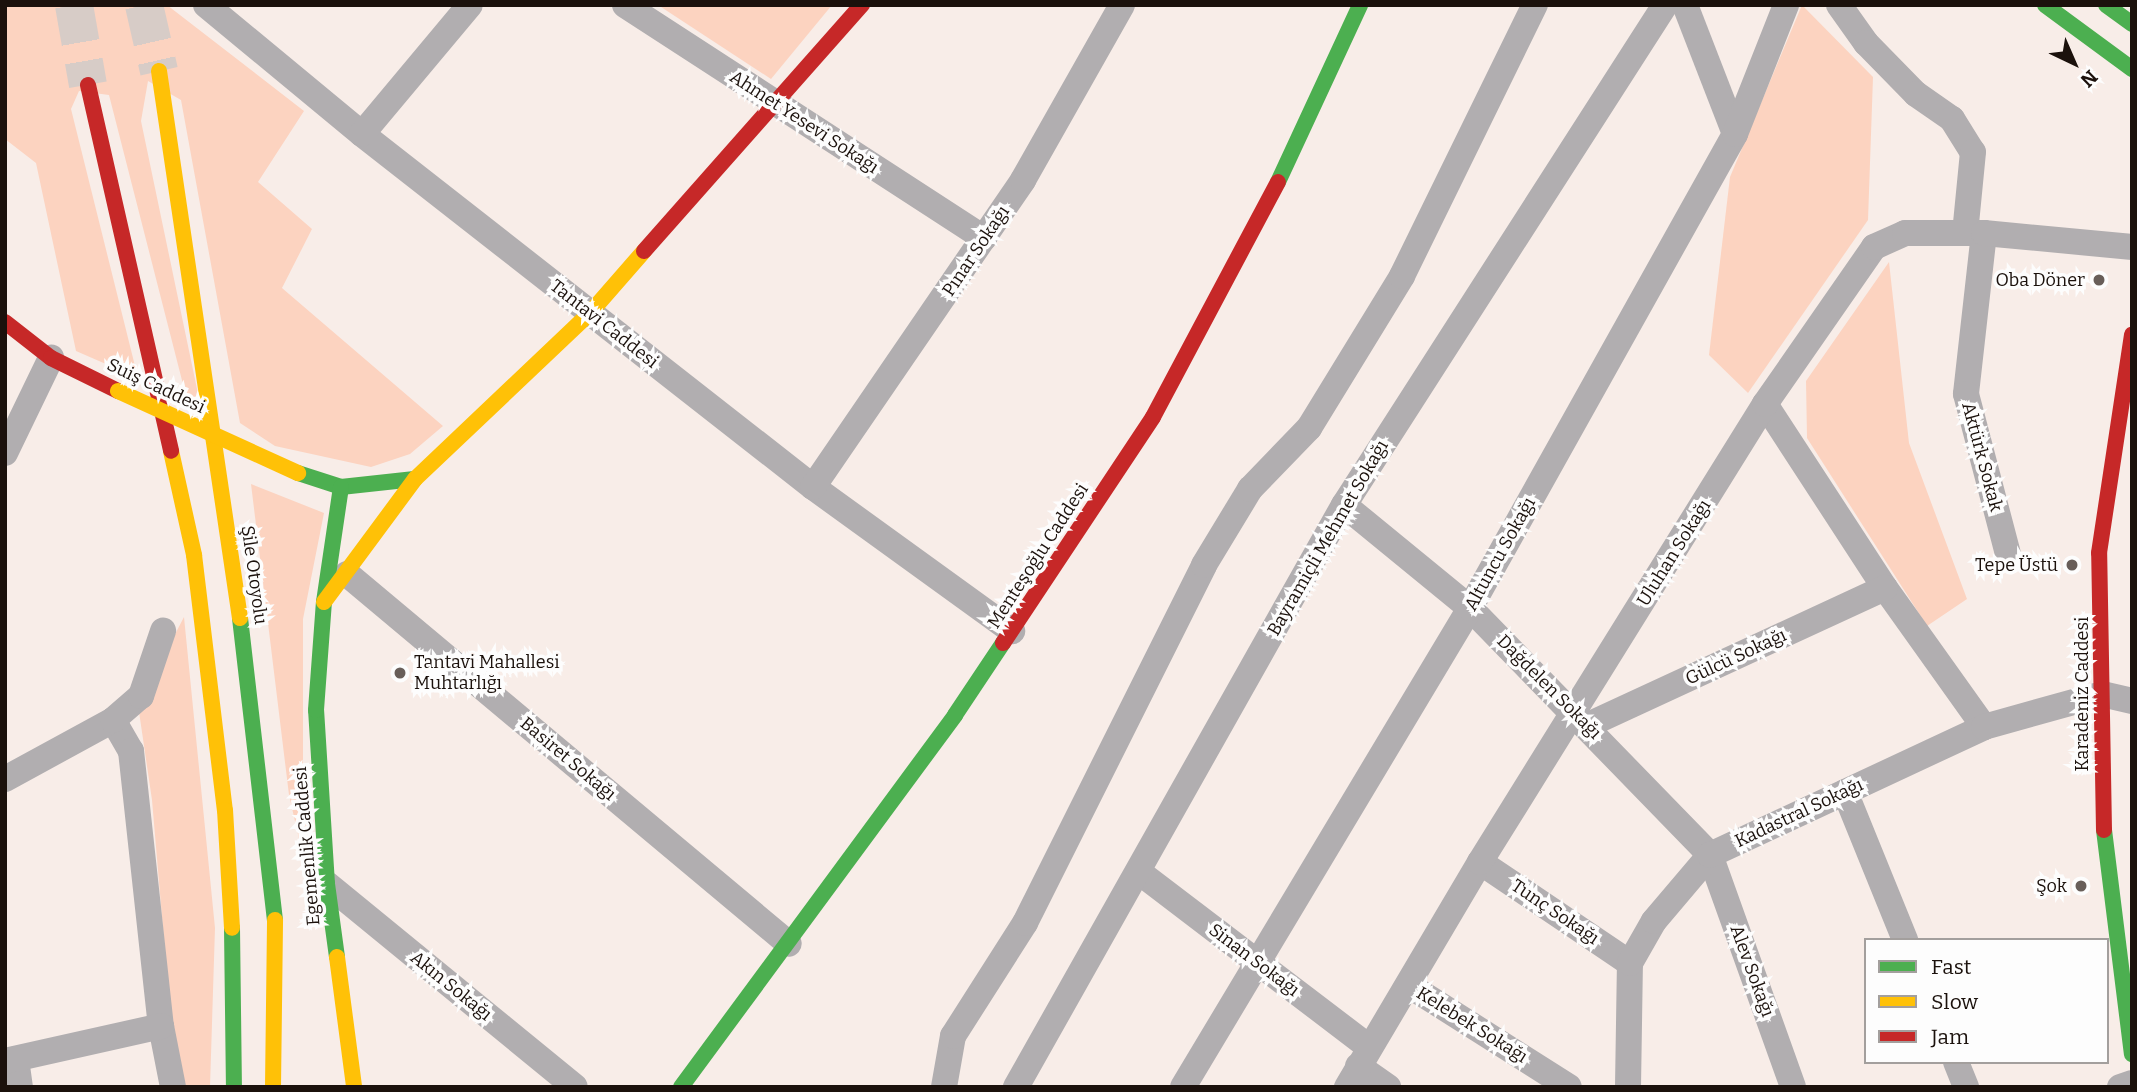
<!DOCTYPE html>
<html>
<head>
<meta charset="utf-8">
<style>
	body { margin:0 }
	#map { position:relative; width:2137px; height:1092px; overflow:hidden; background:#f8ede8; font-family:Bitter,serif }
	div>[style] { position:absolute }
	.green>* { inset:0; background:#fcd3c0 }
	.highway-tunnel>* { height:38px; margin-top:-19px; transform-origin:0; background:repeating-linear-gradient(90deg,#d7ccc7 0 38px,transparent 0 57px) }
	.street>* { height:26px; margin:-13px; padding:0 13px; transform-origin:13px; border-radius:13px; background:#b1aeb0 }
	.fast>* { height:16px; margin:-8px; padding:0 8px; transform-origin:8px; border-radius:8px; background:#4caf50 }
	.slow>* { height:16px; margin:-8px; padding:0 8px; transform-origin:8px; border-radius:8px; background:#ffc107 }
	.jam>* { height:16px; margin:-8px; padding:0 8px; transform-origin:8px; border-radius:8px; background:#c62828 }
	.slow-bridge>* { height:16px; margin:-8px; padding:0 8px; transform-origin:8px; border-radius:8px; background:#ffc107 }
	.dots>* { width:19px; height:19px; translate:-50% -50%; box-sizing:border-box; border:4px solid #fdfdfd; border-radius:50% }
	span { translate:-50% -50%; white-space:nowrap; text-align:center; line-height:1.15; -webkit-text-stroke:7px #fdfdfd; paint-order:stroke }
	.street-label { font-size:18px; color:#1b110c }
	.poi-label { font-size:18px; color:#1b110c }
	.right { translate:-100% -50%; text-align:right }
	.left { translate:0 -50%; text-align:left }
	.frame { position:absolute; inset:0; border:7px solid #1b110c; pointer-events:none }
	.legend { position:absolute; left:1864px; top:938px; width:245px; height:126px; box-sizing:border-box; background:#fdfdfd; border:2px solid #a39f9d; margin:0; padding:9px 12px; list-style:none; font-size:21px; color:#1b110c }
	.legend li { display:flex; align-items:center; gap:14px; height:35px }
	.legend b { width:35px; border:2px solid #a39f9d }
	.north { position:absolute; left:2039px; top:28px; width:70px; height:70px; -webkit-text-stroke:5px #fdfdfd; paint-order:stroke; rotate:136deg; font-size:19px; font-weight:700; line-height:28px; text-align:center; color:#1b110c }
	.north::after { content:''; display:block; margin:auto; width:24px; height:32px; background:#1b110c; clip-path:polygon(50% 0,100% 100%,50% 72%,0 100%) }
</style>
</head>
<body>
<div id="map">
	<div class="green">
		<div style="clip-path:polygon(5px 5px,167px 5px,304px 111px,258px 182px,312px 229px,282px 288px,443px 426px,410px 454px,371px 467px,275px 446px,240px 423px,181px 100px,148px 81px,141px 121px,201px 408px,186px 396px,109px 95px,79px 91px,71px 109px,138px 378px,76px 351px,36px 163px,5px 139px)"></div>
		<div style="clip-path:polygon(658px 5px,832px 5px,771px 79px)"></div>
		<div style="clip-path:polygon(1802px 5px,1873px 77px,1868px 220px,1748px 393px,1709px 355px,1730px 177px)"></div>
		<div style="clip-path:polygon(1889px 262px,1909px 443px,1967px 599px,1927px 626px,1807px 438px,1806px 381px)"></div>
		<div style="clip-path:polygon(251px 484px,324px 513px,303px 619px,303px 763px,315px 909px,289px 795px)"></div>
		<div style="clip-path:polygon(184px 617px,215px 928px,210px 1087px,185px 1087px,170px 1011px,152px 800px,138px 705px)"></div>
	</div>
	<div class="highway-tunnel">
		<div style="left:74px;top:5px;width:81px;rotate:80.1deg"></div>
		<div style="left:144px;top:5px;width:68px;rotate:77.2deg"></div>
	</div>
	<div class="street">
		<div style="left:206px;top:5px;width:202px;rotate:39.6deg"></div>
		<div style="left:362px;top:134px;width:573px;rotate:38.05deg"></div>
		<div style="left:813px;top:487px;width:246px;rotate:35.9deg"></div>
		<div style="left:625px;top:5px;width:428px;rotate:33deg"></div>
		<div style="left:1685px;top:5px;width:138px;rotate:68.8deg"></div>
		<div style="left:1839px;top:5px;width:47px;rotate:54.6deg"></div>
		<div style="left:1866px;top:43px;width:71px;rotate:45.6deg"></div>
		<div style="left:1916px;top:94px;width:44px;rotate:34.8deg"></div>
		<div style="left:1952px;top:119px;width:39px;rotate:58deg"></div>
		<div style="left:1973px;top:152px;width:81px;rotate:95.6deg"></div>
		<div style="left:362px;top:134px;width:168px;rotate:-50.1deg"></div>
		<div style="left:1984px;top:233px;width:162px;rotate:96.4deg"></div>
		<div style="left:1966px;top:394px;width:165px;rotate:75.3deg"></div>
		<div style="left:1765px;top:404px;width:220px;rotate:56.9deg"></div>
		<div style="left:1885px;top:588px;width:171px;rotate:54.5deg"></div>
		<div style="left:5px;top:453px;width:106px;rotate:-64.2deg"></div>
		<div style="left:813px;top:487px;width:372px;rotate:-55.6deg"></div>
		<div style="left:1023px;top:180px;width:201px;rotate:-60.5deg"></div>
		<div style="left:1344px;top:505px;width:163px;rotate:39.3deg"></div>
		<div style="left:1470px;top:608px;width:344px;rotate:45.8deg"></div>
		<div style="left:1710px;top:855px;width:246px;rotate:70.3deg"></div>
		<div style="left:347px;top:574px;width:576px;rotate:39.93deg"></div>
		<div style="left:113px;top:720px;width:36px;rotate:60deg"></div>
		<div style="left:131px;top:751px;width:277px;rotate:83.8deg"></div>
		<div style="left:161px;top:1026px;width:62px;rotate:78.9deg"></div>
		<div style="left:1588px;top:725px;width:327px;rotate:-24.8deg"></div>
		<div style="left:5px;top:779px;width:123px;rotate:-28.6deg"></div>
		<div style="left:113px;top:720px;width:37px;rotate:-41deg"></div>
		<div style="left:141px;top:696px;width:69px;rotate:-71.3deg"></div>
		<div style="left:1845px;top:792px;width:160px;rotate:67.9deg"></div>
		<div style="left:1480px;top:862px;width:181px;rotate:34deg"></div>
		<div style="left:1139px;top:872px;width:289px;rotate:37.3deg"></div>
		<div style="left:327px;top:884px;width:320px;rotate:39.3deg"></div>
		<div style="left:1410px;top:986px;width:188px;rotate:32.4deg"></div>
		<div style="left:16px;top:1059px;width:28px;rotate:82deg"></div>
		<div style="left:5px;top:1061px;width:160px;rotate:-12.6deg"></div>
		<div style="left:1956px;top:1062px;width:27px;rotate:68deg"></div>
		<div style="left:1358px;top:1066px;width:37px;rotate:35deg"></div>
		<div style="left:944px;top:1087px;width:52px;rotate:-80deg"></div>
		<div style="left:953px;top:1036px;width:134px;rotate:-57.5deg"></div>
		<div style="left:1025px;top:923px;width:400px;rotate:-63.4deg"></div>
		<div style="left:1204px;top:565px;width:89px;rotate:-58.8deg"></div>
		<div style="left:1250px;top:489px;width:85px;rotate:-46deg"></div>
		<div style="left:1309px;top:428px;width:178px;rotate:-58.5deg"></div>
		<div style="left:1402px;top:276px;width:302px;rotate:-63.9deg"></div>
		<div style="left:1016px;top:1087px;width:668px;rotate:-60.6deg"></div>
		<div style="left:1344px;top:505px;width:594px;rotate:-57.3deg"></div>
		<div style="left:1183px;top:1087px;width:558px;rotate:-59.07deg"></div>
		<div style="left:1470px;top:608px;width:543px;rotate:-60.79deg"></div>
		<div style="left:1735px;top:134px;width:139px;rotate:-68.4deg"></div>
		<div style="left:1347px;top:1087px;width:261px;rotate:-59.4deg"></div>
		<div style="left:1480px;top:862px;width:539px;rotate:-58.11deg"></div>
		<div style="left:1765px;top:404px;width:191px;rotate:-55.2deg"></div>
		<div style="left:1874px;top:247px;width:34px;rotate:-24deg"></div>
		<div style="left:1905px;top:233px;width:79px"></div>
		<div style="left:1984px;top:233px;width:149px;rotate:5.4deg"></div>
		<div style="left:1628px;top:1087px;width:124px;rotate:-89.1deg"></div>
		<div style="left:1630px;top:963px;width:48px;rotate:-60.3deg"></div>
		<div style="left:1654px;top:921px;width:87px;rotate:-49.7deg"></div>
		<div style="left:1710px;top:855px;width:302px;rotate:-25deg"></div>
		<div style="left:1984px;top:727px;width:123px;rotate:-15.6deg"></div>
		<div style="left:2102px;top:694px;width:31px;rotate:13deg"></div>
		<div style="left:2120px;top:1087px;width:13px;rotate:-18deg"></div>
	</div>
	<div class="fast">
		<div style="left:2045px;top:5px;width:108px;rotate:36.3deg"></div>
		<div style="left:2106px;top:5px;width:32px;rotate:36deg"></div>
		<div style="left:1278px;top:182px;width:195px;rotate:-65.1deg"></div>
		<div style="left:298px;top:473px;width:45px;rotate:18deg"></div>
		<div style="left:341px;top:487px;width:74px;rotate:-6.2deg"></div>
		<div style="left:240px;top:618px;width:304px;rotate:83.4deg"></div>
		<div style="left:2104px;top:830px;width:226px;rotate:82.9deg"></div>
		<div style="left:232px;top:928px;width:159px;rotate:89.3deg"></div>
		<div style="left:337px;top:957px;width:74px;rotate:-97.8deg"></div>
		<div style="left:327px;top:884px;width:174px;rotate:-93.6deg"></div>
		<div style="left:316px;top:710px;width:108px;rotate:-85.8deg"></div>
		<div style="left:324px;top:602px;width:116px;rotate:-81.6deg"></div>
		<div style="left:681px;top:1087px;width:462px;rotate:-53.6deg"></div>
		<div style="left:955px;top:715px;width:87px;rotate:-56.3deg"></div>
	</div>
	<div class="slow">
		<div style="left:159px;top:71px;width:553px;rotate:81.58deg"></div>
		<div style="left:171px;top:451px;width:107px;rotate:77.5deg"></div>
		<div style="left:194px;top:555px;width:257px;rotate:83.1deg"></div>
		<div style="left:225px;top:810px;width:118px;rotate:86.6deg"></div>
		<div style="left:324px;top:602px;width:153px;rotate:-53.5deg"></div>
		<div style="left:415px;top:479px;width:241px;rotate:-43.5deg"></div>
		<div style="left:590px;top:313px;width:82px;rotate:-48.9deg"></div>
		<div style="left:337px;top:957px;width:131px;rotate:82.5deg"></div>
		<div style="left:273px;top:1087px;width:167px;rotate:-89.3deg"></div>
	</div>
	<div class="jam">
		<div style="left:88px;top:85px;width:375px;rotate:77.2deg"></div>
		<div style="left:644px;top:251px;width:329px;rotate:-48.5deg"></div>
		<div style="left:5px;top:322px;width:58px;rotate:38deg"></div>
		<div style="left:51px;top:358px;width:75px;rotate:26.2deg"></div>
		<div style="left:1003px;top:643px;width:271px;rotate:-56.4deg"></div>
		<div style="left:1153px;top:417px;width:266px;rotate:-62deg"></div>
		<div style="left:2104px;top:830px;width:277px;rotate:-91deg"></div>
		<div style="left:2099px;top:553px;width:221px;rotate:-81.4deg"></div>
	</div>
	<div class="slow-bridge">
		<div style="left:118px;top:391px;width:198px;rotate:24.5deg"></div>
	</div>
	<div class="dots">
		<div style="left:2099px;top:280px;background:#685e59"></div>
		<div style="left:2072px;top:565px;background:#685e59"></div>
		<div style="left:400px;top:673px;background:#685e59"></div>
		<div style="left:2081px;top:886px;background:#685e59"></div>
	</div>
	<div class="street-label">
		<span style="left:804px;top:122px;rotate:33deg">Ahmet Yesevi Sokağı</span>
		<span style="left:976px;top:251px;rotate:-56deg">Pınar Sokağı</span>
		<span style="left:604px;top:324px;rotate:38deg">Tantavi Caddesi</span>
		<span style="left:156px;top:386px;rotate:25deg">Suiş Caddesi</span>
		<span style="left:1982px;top:457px;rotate:75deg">Aktürk Sokak</span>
		<span style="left:1328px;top:538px;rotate:-60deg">Bayramiçli Mehmet Sokağı</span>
		<span style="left:1674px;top:553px;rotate:-58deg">Uluhan Sokağı</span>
		<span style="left:1500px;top:554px;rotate:-61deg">Altuncu Sokağı</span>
		<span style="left:1038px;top:556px;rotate:-57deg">Menteşoğlu Caddesi</span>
		<span style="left:254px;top:575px;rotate:82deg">Şile Otoyolu</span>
		<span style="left:1736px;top:657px;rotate:-25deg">Gülcü Sokağı</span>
		<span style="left:1549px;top:687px;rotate:45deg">Dağdelen Sokağı</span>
		<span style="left:2082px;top:694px;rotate:-90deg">Karadeniz Caddesi</span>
		<span style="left:568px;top:759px;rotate:40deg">Basiret Sokağı</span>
		<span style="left:1799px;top:813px;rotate:-25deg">Kadastral Sokağı</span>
		<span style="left:307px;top:846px;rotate:-95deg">Egemenlik Caddesi</span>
		<span style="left:1555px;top:912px;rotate:34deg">Tunç Sokağı</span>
		<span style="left:1254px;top:960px;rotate:37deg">Sinan Sokağı</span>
		<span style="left:1752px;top:971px;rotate:70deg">Alev Sokağı</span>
		<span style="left:451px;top:986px;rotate:39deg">Akın Sokağı</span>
		<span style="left:1472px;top:1025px;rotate:32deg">Kelebek Sokağı</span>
	</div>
	<div class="poi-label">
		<span class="right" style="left:2085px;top:280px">Oba Döner</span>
		<span class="right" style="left:2058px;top:565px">Tepe Üstü</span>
		<span class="left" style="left:414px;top:673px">Tantavi Mahallesi<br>Muhtarlığı</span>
		<span class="right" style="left:2067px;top:886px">Şok</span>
	</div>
	<div class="frame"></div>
	<ul class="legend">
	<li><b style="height:9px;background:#4caf50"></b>Fast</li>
	<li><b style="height:9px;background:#ffc107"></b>Slow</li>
	<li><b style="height:9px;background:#c62828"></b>Jam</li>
	</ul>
	<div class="north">N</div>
</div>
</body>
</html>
